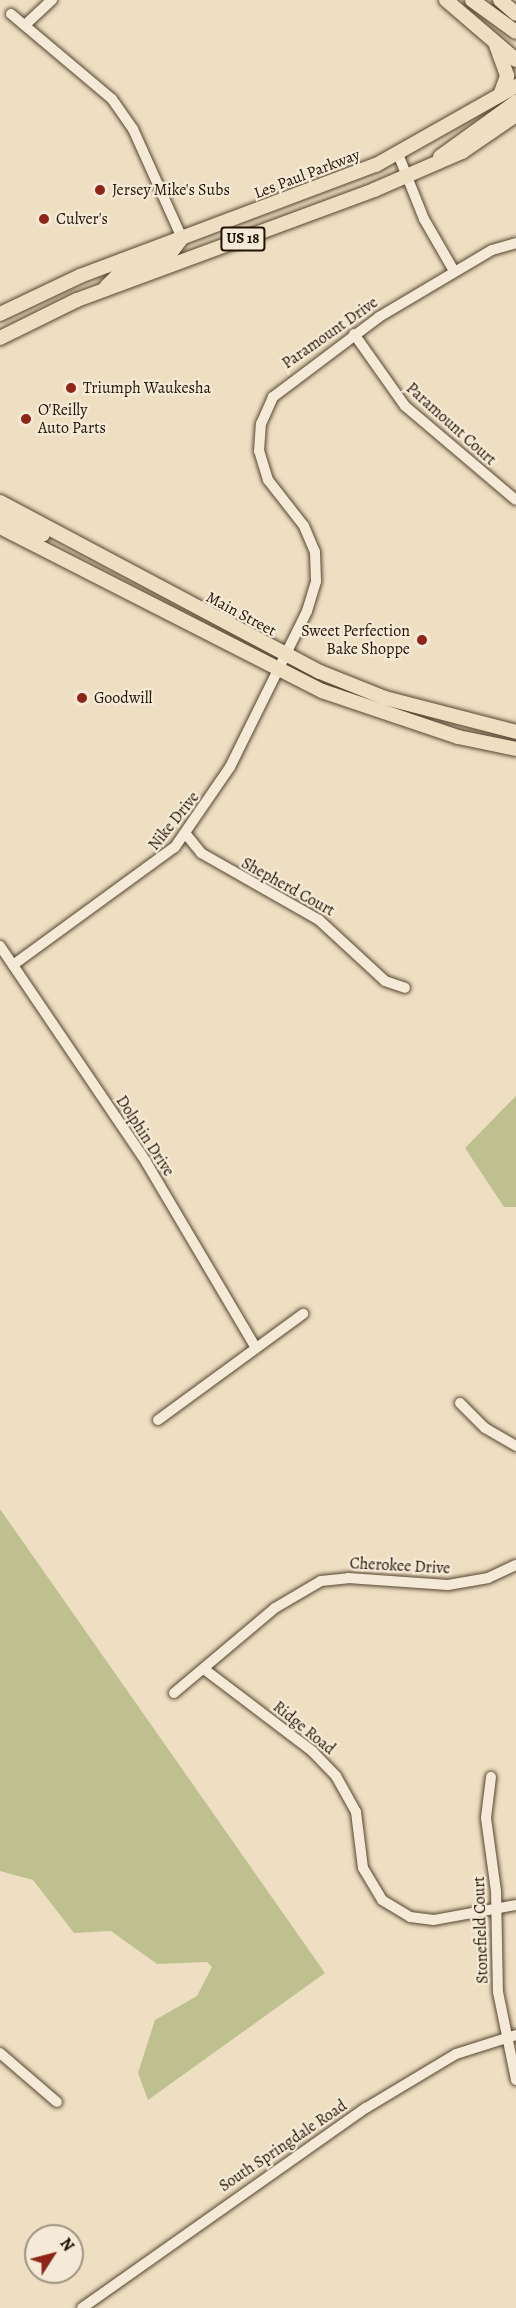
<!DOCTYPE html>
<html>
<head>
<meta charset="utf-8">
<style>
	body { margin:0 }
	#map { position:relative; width:516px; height:2308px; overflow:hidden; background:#eedfc2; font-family:Alegreya,serif }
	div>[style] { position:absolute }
	.green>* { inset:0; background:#bec08f }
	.roads { filter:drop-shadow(0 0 2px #554530) drop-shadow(0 0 2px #554530) }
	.minor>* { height:10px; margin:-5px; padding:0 5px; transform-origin:5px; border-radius:5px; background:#f4ead7 }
	.major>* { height:14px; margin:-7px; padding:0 7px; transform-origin:7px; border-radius:7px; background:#eedfc2 }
	.dots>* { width:16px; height:16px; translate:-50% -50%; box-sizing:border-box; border:3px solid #f4ead7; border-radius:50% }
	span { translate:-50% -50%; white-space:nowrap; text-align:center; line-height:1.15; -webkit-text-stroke:4.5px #f4ead7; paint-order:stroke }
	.shield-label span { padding:2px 4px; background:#f4ead7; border:2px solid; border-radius:4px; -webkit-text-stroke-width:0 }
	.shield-label { font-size:15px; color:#221200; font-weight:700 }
	.street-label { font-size:16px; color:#221200 }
	.poi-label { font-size:16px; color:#221200 }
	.left { translate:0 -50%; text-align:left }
	.right { translate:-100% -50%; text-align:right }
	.north { position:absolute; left:24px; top:2224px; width:60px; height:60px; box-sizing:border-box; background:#f4ead7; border:2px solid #a09481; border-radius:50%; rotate:54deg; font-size:16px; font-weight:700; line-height:24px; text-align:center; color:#221200 }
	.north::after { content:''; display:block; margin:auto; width:21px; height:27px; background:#8f2418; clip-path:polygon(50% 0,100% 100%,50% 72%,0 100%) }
</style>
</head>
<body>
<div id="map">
	<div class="green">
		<div style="clip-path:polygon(516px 1096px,516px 1207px,504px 1207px,465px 1148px)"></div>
		<div style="clip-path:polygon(0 1509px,325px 1973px,148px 2100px,138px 2073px,155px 2020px,197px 1996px,212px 1967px,207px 1962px,157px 1964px,111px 1931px,74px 1933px,33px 1880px,0 1871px)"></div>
	</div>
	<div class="roads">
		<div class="minor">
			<div style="left:11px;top:14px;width:132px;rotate:40.1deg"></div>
			<div style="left:112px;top:99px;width:37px;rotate:55deg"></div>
			<div style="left:133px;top:129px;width:120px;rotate:65.8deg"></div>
			<div style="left:25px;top:25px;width:37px;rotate:-43deg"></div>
			<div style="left:398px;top:154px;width:70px;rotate:68.2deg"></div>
			<div style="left:424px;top:219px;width:60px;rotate:60deg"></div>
			<div style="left:354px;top:334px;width:88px;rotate:54.7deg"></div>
			<div style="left:405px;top:406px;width:145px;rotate:40.3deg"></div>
			<div style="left:185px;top:833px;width:26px;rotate:51deg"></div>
			<div style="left:201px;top:853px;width:136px;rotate:29.6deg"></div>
			<div style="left:319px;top:920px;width:90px;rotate:42.7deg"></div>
			<div style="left:385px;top:981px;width:21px;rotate:19deg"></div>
			<div style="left:0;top:946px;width:261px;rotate:55.9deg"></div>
			<div style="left:146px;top:1162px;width:216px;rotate:59.4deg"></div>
			<div style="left:13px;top:965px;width:200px;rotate:-36.1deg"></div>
			<div style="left:175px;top:847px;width:97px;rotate:-55.5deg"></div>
			<div style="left:230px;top:767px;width:174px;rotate:-63.7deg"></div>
			<div style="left:307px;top:611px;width:31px;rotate:-73deg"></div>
			<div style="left:316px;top:581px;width:29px;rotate:-92deg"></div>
			<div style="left:315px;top:552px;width:28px;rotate:-113deg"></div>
			<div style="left:304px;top:526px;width:58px;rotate:-128deg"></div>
			<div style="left:268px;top:480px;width:30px;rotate:-107deg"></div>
			<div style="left:259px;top:451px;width:27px;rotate:-86deg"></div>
			<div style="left:261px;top:424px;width:30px;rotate:-66deg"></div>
			<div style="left:273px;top:397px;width:133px;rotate:-37deg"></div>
			<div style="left:379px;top:317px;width:131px;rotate:-30.7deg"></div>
			<div style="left:492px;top:250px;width:25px;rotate:-16deg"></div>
			<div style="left:460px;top:1403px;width:35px;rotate:45deg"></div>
			<div style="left:485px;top:1428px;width:36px;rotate:30deg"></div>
			<div style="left:158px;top:1420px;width:180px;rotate:-36.2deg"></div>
			<div style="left:204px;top:1669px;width:136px;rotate:37.2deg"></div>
			<div style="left:312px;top:1751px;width:35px;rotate:46deg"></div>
			<div style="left:336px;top:1776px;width:41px;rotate:60.9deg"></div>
			<div style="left:356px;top:1812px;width:56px;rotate:82.9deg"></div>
			<div style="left:363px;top:1868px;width:37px;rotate:59deg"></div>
			<div style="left:382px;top:1900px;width:33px;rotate:31deg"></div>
			<div style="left:410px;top:1917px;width:24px;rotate:7deg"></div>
			<div style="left:434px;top:1920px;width:83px;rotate:-10.4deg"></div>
			<div style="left:174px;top:1693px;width:132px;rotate:-40.1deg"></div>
			<div style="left:275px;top:1608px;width:53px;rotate:-30.4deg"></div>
			<div style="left:321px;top:1581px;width:27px;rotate:-6deg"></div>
			<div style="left:348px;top:1578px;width:100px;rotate:4deg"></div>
			<div style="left:448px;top:1585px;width:41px;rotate:-9.9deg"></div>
			<div style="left:488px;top:1578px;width:31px;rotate:-25deg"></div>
			<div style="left:491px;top:1777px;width:41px;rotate:97deg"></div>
			<div style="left:486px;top:1818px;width:74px;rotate:82.2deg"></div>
			<div style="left:496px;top:1891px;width:101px;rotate:88.9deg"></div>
			<div style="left:498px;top:1992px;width:90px;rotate:78.4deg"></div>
			<div style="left:0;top:2053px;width:75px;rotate:40.7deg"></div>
			<div style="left:82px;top:2308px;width:347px;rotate:-35.2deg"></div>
			<div style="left:366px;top:2108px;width:105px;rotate:-31deg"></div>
			<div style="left:456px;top:2054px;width:63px;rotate:-17.6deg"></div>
		</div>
		<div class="major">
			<div style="left:446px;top:0;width:92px;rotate:40.6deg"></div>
			<div style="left:472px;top:0;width:54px;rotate:36deg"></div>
			<div style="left:500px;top:0;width:21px;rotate:41deg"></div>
			<div style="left:496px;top:45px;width:33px;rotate:70deg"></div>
			<div style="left:507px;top:76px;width:20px;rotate:110deg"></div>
			<div style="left:440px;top:157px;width:94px;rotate:-35.9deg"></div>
			<div style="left:106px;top:287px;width:18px;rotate:-45deg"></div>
			<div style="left:119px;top:274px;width:53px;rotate:-20.8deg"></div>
			<div style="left:169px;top:255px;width:21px;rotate:-53deg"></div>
			<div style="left:0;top:314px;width:89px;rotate:-25.4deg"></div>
			<div style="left:80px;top:276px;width:316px;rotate:-20.6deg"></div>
			<div style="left:376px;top:165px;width:161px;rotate:-29.4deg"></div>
			<div style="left:0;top:338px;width:86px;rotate:-26.3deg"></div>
			<div style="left:77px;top:300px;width:317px;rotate:-20.3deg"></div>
			<div style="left:374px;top:190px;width:96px;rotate:-23.4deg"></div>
			<div style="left:462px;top:152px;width:65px;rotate:-34.4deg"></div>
			<div style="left:0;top:502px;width:362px;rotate:28deg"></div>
			<div style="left:320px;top:672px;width:70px;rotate:21.8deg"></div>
			<div style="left:385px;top:698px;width:135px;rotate:14.5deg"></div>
			<div style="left:0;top:515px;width:47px;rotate:24.9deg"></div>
			<div style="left:0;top:527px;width:361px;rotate:27deg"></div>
			<div style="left:322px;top:691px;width:144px;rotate:18.7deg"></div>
			<div style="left:458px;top:737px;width:59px;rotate:11.7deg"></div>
		</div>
	</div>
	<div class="dots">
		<div style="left:100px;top:190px;background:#8f2418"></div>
		<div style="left:44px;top:219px;background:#8f2418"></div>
		<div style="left:71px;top:388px;background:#8f2418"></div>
		<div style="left:26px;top:419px;background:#8f2418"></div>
		<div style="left:422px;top:640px;background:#8f2418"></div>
		<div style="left:82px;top:698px;background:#8f2418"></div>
	</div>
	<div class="shield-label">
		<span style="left:243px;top:239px">US 18</span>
	</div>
	<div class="street-label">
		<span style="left:307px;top:174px;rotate:-21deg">Les Paul Parkway</span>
		<span style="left:330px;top:333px;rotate:-35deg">Paramount Drive</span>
		<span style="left:451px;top:424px;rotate:42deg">Paramount Court</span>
		<span style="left:241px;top:614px;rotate:28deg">Main Street</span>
		<span style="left:174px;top:821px;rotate:-51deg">Nike Drive</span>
		<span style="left:288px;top:887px;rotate:29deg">Shepherd Court</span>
		<span style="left:145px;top:1136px;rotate:57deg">Dolphin Drive</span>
		<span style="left:400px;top:1566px;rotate:3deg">Cherokee Drive</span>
		<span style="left:304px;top:1728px;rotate:39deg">Ridge Road</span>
		<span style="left:481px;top:1930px;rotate:-92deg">Stonefield Court</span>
		<span style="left:283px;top:2146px;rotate:-34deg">South Springdale Road</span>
	</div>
	<div class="poi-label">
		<span class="left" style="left:112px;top:190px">Jersey Mike's Subs</span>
		<span class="left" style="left:56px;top:219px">Culver's</span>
		<span class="left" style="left:83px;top:388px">Triumph Waukesha</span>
		<span class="left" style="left:38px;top:419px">O'Reilly<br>Auto Parts</span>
		<span class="right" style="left:410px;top:640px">Sweet Perfection<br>Bake Shoppe</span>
		<span class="left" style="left:94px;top:698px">Goodwill</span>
	</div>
	<div class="north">N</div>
</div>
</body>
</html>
